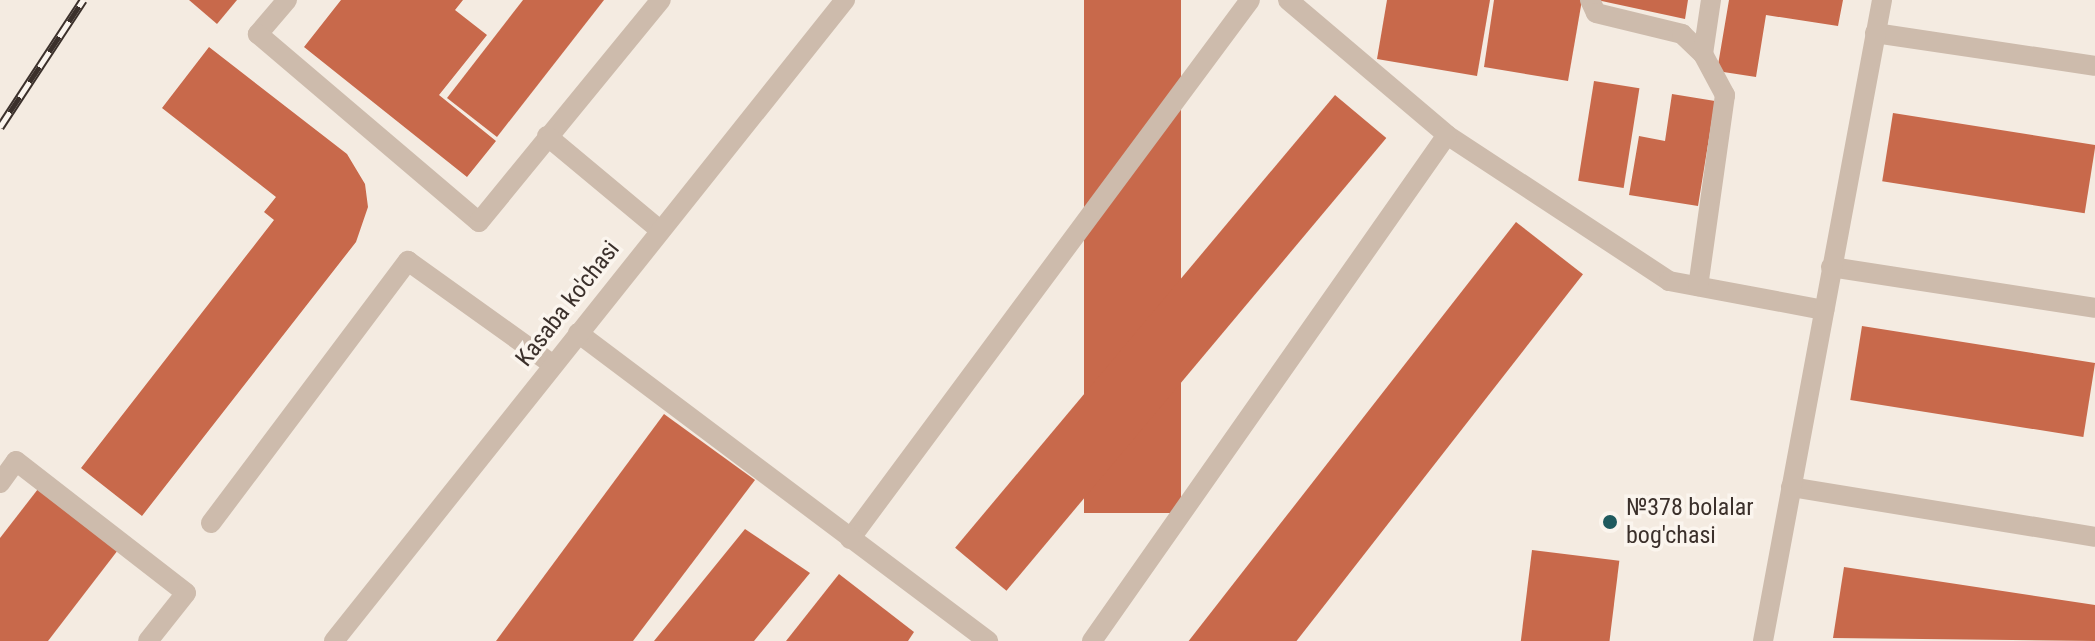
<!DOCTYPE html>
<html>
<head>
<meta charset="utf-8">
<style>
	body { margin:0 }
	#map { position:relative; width:2095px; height:641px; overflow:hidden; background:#f4ebe1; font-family:"Roboto Condensed",sans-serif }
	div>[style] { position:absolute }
	.building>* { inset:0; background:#c8694b; transform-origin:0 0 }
	.service>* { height:20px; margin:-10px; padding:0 10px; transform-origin:10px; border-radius:10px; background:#cdbbac }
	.minor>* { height:20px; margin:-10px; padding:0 10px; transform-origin:10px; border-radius:10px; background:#cdbbac }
	.tertiary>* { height:20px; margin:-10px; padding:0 10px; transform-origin:10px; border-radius:10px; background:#cdbbac }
	.rail>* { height:9px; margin-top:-4.5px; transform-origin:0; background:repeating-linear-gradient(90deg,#fbf5ee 0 18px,#3b302b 0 36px); box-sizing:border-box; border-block:2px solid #3b302b }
	.dots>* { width:22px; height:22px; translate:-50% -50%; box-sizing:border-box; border:4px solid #fbf5ee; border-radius:50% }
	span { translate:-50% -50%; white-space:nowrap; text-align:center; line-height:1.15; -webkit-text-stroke:7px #fbf5ee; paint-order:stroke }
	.street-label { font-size:24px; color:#3b302b }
	.poi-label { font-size:24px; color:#3b302b }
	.left { translate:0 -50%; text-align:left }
</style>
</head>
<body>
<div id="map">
	<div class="building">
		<div style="clip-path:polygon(189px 0,237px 0,217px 24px)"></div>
		<div style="clip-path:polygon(341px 0,463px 0,455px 10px,487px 35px,439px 95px,496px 141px,467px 177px,304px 47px)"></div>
		<div style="clip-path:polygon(523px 0,604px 0,497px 137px,447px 98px)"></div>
		<div style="left:1084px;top:0;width:97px;height:513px"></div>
		<div style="clip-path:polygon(1387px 0,1490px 0,1477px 76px,1377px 59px)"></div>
		<div style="clip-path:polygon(1494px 0,1582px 0,1568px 81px,1484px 67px)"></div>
		<div style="clip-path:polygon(1597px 0,1688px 0,1685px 19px)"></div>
		<div style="clip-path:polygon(1729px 0,1843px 0,1838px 26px,1766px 15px,1756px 77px,1717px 71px)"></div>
		<div style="clip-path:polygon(209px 47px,347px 154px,365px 184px,368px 207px,356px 242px,142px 516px,81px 468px,274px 220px,264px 212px,276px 197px,162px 108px)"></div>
		<div style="left:1594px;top:81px;width:46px;height:101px;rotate:9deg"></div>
		<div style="clip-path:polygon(1672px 94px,1715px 101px,1698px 206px,1629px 195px,1639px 136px,1665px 141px)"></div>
		<div style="left:1335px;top:95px;width:67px;height:591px;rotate:40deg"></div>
		<div style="left:1893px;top:113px;width:205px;height:69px;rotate:9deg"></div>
		<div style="left:1516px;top:222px;width:85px;height:533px;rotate:38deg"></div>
		<div style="left:1862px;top:326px;width:236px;height:75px;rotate:9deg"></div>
		<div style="clip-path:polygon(664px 414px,755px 480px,633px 641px,496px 641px)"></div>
		<div style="clip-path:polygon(38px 489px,118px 550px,48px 641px,0 641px,0 538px)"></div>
		<div style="clip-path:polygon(745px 529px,810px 573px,754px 641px,654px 641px)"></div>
		<div style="left:1532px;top:550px;width:88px;height:92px;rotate:7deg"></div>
		<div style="clip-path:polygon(1844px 567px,2095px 605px,2095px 641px,1833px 638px)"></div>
		<div style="clip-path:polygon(839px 574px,914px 632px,908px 641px,786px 641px)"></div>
	</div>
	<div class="service">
		<div style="left:287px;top:0;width:45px;rotate:130.5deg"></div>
		<div style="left:258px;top:34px;width:290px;rotate:40.4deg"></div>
		<div style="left:479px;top:222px;width:287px;rotate:-50.7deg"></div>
		<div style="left:1288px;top:0;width:209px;rotate:40.3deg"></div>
		<div style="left:1447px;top:135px;width:266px;rotate:33.3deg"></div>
		<div style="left:1669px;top:281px;width:158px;rotate:10.6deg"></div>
		<div style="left:1590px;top:0;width:14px;rotate:65deg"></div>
		<div style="left:1596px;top:13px;width:89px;rotate:13.7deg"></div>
		<div style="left:1682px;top:34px;width:29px;rotate:44deg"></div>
		<div style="left:1703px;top:54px;width:47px;rotate:61.8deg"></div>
		<div style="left:1725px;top:95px;width:193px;rotate:98deg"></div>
		<div style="left:1875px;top:33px;width:222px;rotate:8.5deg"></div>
		<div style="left:1703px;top:54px;width:55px;rotate:-81.6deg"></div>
		<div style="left:547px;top:136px;width:147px;rotate:39.8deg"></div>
		<div style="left:1831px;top:267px;width:267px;rotate:8.8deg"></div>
		<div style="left:0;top:483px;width:27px;rotate:-54deg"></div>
		<div style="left:16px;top:461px;width:215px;rotate:37.8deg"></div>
		<div style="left:186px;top:593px;width:61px;rotate:128.4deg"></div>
		<div style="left:1791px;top:487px;width:308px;rotate:9.3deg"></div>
		<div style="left:211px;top:523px;width:328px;rotate:-53.1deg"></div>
		<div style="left:408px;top:261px;width:178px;rotate:35.6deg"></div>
		<div style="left:850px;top:539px;width:671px;rotate:-53.42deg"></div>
		<div style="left:1092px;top:641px;width:618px;rotate:-54.95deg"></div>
	</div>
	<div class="minor">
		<div style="left:578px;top:333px;width:513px;rotate:36.91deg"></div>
		<div style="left:1763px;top:641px;width:652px;rotate:-79.48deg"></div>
	</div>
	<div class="tertiary">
		<div style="left:334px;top:641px;width:820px;rotate:-51.44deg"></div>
	</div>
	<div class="rail">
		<div style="left:0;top:127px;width:152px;rotate:-56.8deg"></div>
	</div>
	<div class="dots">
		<div style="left:1610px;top:522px;background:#1f5a5e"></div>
	</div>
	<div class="street-label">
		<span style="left:568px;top:304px;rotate:-52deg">Kasaba ko'chasi</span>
	</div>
	<div class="poi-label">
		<span class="left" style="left:1626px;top:522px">№378 bolalar<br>bog'chasi</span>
	</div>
</div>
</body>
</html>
